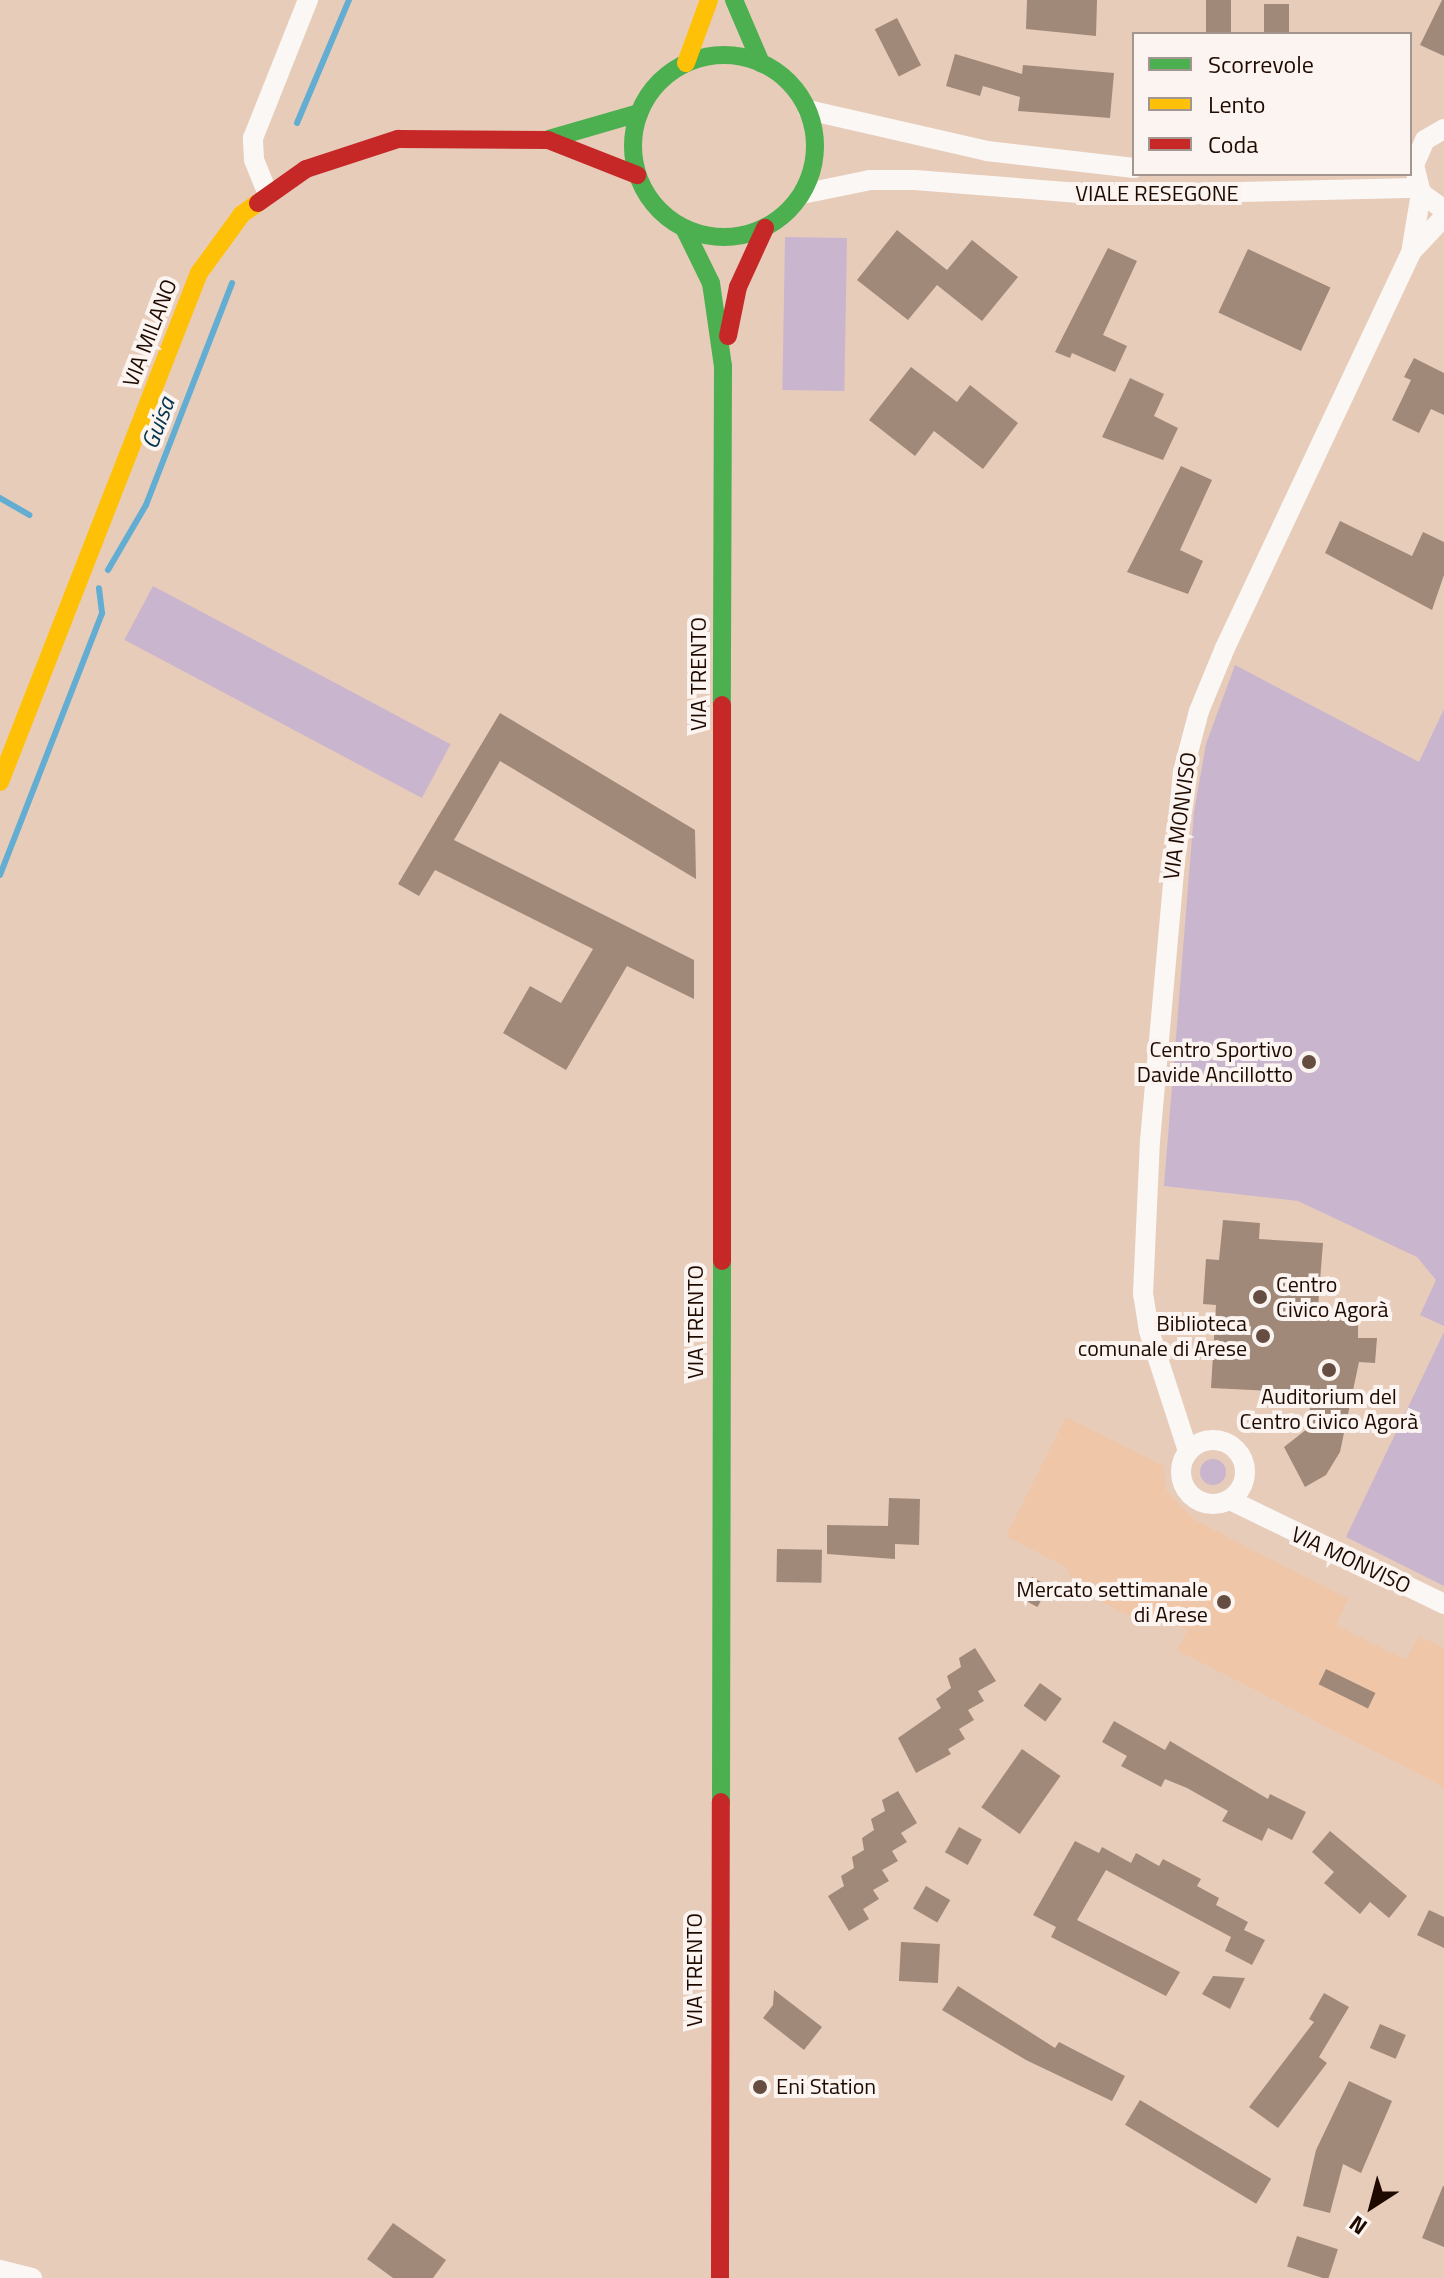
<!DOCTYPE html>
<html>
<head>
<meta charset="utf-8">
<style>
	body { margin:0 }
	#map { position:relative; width:1444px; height:2278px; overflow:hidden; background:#e7ccba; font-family:"Titillium Web",sans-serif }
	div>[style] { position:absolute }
	.built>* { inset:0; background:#f0c6a8 }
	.green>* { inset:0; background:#cab5ce; transform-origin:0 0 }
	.round { border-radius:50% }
	.stream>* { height:6px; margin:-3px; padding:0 3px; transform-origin:3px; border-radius:3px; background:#62add1 }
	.building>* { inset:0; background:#a08979; transform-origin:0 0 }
	.street>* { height:20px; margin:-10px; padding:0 10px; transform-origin:10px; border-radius:10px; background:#fbf7f5 }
	.street>.ring { margin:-10px; padding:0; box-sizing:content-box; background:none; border:20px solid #fbf7f5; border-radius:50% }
	.fast>* { height:18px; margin:-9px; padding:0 9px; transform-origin:9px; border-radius:9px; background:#4caf50 }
	.fast>.ring { margin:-9px; padding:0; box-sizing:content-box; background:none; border:18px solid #4caf50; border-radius:50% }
	.slow>* { height:18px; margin:-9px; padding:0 9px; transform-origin:9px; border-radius:9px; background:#ffc107 }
	.jam>* { height:18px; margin:-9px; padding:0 9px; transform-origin:9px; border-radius:9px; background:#c62828 }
	.dots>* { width:22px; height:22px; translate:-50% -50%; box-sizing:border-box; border:4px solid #fbf4f0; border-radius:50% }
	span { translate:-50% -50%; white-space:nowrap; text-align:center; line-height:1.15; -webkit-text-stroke:8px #fbf4f0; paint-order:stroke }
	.street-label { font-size:22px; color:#1f0a00 }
	.poi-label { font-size:22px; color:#1f0a00 }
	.right { translate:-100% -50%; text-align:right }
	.left { translate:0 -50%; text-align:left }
	.water-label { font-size:24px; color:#04364e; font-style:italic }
	.legend { position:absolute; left:1132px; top:32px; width:280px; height:144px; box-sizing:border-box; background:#fbf4f0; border:2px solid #a39690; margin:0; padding:10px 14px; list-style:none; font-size:24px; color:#1f0a00 }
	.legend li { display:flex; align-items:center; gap:16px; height:40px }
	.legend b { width:40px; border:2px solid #a39690 }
	.north { position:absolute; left:1332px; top:2166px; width:80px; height:80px; -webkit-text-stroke:6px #fbf4f0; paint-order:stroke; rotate:216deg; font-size:22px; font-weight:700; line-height:32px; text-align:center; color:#1f0a00 }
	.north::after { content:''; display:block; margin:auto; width:28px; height:36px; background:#1f0a00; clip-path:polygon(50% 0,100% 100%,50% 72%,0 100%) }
</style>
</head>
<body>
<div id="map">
	<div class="built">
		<div style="clip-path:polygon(1066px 1417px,1164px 1466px,1166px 1490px,1195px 1520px,1348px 1599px,1336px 1625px,1406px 1660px,1419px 1636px,1444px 1648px,1444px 1787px,1177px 1650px,1188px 1630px,1173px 1623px,1171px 1612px,1153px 1612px,1138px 1605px,1132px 1617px,1075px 1588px,1066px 1567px,1006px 1536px)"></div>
	</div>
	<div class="green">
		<div style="left:785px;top:237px;width:62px;height:153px;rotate:1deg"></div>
		<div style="left:153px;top:586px;width:337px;height:61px;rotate:28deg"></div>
		<div style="clip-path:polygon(1235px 665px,1419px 762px,1444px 709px,1444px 1326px,1420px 1315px,1436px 1280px,1417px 1257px,1298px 1201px,1164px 1186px,1194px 812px,1206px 744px)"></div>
		<div style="clip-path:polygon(1444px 1332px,1444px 1586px,1346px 1537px)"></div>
		<div class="round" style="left:1200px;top:1459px;width:26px;height:26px"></div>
	</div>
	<div class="stream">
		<div style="left:297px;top:123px;width:134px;rotate:-67.1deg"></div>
		<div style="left:0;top:498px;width:34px;rotate:30deg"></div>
		<div style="left:108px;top:570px;width:75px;rotate:-59.7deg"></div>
		<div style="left:146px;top:505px;width:238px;rotate:-68.8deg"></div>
		<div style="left:0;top:875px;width:281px;rotate:-68.7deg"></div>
		<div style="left:102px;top:613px;width:25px;rotate:-97deg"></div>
	</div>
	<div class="building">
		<div style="clip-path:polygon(1027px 0,1097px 0,1096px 36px,1026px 29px)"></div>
		<div style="left:1206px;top:0;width:25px;height:34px"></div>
		<div style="clip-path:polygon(1442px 0,1444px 0,1444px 56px,1420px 45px)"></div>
		<div style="left:1264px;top:4px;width:25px;height:30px"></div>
		<div style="left:897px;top:18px;width:53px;height:25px;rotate:63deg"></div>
		<div style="clip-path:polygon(955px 54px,1022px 74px,1023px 65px,1114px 73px,1110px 118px,1018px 111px,1020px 97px,983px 86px,980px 96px,946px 86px)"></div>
		<div style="clip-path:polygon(897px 230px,947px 270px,972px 240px,1018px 277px,982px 321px,937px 285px,908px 320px,857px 280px)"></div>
		<div style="clip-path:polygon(1108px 248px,1137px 261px,1103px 335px,1127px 346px,1115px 372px,1072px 353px,1070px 358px,1055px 352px)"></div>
		<div style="left:1248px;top:249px;width:91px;height:70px;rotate:25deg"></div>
		<div style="clip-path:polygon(1414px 358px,1444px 373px,1444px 415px,1431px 409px,1419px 433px,1392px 420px,1411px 380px,1404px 377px)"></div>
		<div style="clip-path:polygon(911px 367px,957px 402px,970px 385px,1018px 423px,983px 469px,934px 431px,915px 456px,869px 420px)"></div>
		<div style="clip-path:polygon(1130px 378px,1164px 394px,1154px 416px,1178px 428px,1163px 460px,1102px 437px)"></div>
		<div style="clip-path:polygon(1181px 466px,1212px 480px,1180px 550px,1203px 561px,1188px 594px,1127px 572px)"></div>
		<div style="clip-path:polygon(1340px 521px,1412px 556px,1423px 532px,1444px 542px,1444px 575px,1432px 610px,1325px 553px)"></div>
		<div style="clip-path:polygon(500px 713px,695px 830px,696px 879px,500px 761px,454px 840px,694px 960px,694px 999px,627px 966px,566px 1070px,503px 1033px,530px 986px,561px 1003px,593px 949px,435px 870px,419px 896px,398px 884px)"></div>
		<div style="clip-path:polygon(1223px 1220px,1260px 1223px,1259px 1239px,1323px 1243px,1317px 1319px,1358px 1321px,1358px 1338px,1377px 1338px,1375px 1363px,1359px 1362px,1340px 1452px,1326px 1475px,1305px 1487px,1284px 1447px,1307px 1429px,1312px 1393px,1211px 1388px,1216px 1305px,1203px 1304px,1206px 1259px,1219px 1260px)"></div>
		<div style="clip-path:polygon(889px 1498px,920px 1499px,919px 1545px,895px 1544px,895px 1559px,827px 1554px,827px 1525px,888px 1526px)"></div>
		<div style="left:777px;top:1549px;width:45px;height:33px;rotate:1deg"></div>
		<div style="left:1032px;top:1577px;width:19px;height:24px;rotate:28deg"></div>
		<div style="clip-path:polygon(975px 1648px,996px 1681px,978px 1691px,984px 1701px,968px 1710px,974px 1720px,959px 1729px,965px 1739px,948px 1749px,951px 1754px,916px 1773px,898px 1738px,941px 1708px,936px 1699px,951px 1688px,947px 1676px,961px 1667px,959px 1658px)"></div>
		<div style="left:1326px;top:1669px;width:55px;height:17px;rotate:26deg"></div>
		<div style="left:1040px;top:1683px;width:27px;height:28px;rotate:36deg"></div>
		<div style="clip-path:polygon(1114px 1721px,1165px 1750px,1170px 1741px,1268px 1799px,1270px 1794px,1306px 1812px,1292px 1840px,1268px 1828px,1262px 1841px,1222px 1821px,1228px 1811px,1187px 1788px,1165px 1779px,1161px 1787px,1121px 1766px,1127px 1756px,1102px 1742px)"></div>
		<div style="left:1022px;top:1749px;width:47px;height:71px;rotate:35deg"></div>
		<div style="clip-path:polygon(898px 1791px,917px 1823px,901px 1833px,907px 1842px,892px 1851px,898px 1861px,882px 1870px,889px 1881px,873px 1890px,879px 1899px,863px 1909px,869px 1919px,849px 1931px,828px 1896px,844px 1886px,841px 1876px,854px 1868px,852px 1857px,864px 1850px,862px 1838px,874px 1830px,871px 1819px,885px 1811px,882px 1800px)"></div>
		<div style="left:959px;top:1827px;width:26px;height:29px;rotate:29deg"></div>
		<div style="clip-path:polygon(1330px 1831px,1407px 1896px,1389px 1918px,1370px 1902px,1360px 1914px,1324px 1883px,1334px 1872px,1312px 1852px)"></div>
		<div style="clip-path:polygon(1075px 1841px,1099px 1853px,1102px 1847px,1131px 1863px,1136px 1853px,1159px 1866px,1163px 1859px,1201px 1879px,1197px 1886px,1219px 1898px,1216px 1905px,1248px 1922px,1244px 1930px,1265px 1940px,1252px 1965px,1225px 1951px,1231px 1937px,1106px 1870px,1077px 1920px,1180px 1972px,1166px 1996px,1051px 1937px,1056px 1927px,1033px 1915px)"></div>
		<div style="left:926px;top:1886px;width:28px;height:26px;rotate:30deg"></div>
		<div style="clip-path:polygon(1429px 1910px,1444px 1917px,1444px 1948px,1417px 1935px)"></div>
		<div style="left:901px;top:1942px;width:39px;height:39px;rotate:3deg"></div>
		<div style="clip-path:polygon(1213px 1976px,1245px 1978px,1230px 2009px,1202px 1994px)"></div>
		<div style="clip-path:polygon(958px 1986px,1055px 2048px,1059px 2042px,1125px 2076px,1112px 2101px,1026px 2060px,942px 2010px)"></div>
		<div style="clip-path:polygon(774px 1990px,822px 2027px,804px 2050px,763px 2018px,773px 2005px)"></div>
		<div style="clip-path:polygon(1324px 1993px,1349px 2007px,1319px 2057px,1327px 2063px,1278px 2128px,1249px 2107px,1314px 2022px,1309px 2019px)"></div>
		<div style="left:1380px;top:2024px;width:28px;height:26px;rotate:23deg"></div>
		<div style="clip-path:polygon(1349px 2081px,1392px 2101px,1361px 2173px,1343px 2164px,1330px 2213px,1303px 2206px,1316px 2150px)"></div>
		<div style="left:1140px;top:2100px;width:153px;height:29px;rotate:31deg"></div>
		<div style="clip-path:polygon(1443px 2186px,1444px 2186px,1444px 2247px,1422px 2238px)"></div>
		<div style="clip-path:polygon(393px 2223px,446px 2260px,433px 2278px,393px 2278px,367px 2259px)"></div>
		<div style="left:1297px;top:2236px;width:43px;height:32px;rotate:18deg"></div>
	</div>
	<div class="street">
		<div style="left:808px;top:110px;width:184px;rotate:12.9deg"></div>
		<div style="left:987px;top:151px;width:148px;rotate:6.6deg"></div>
		<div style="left:1444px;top:129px;width:22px;rotate:150deg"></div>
		<div style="left:1425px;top:140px;width:27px;rotate:114deg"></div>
		<div style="left:1414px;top:165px;width:29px;rotate:76deg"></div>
		<div style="left:1421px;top:193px;width:29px;rotate:36deg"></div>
		<div style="left:267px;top:192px;width:35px;rotate:-112deg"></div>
		<div style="left:254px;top:159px;width:21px;rotate:-93deg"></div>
		<div style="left:253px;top:138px;width:149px;rotate:-68.3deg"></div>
		<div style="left:802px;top:194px;width:69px;rotate:-11.6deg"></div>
		<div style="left:870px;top:180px;width:45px"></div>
		<div style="left:915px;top:180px;width:190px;rotate:4.5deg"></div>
		<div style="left:1104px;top:195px;width:314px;rotate:-1.3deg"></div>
		<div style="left:1412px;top:247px;width:55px;rotate:-80.5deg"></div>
		<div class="ring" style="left:1181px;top:1440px;width:44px;height:44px"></div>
		<div style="left:1188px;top:1451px;width:126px;rotate:-108deg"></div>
		<div style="left:1149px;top:1331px;width:37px;rotate:-99deg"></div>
		<div style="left:1143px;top:1294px;width:153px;rotate:-87.4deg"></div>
		<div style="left:1150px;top:1141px;width:370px;rotate:-84.9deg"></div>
		<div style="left:1183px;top:772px;width:63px;rotate:-75.3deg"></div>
		<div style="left:1199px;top:711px;width:68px;rotate:-67.6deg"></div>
		<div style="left:1225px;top:648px;width:439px;rotate:-64.8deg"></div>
		<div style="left:1412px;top:251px;width:47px;rotate:-46.7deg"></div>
		<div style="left:1230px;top:1500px;width:238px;rotate:25.9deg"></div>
		<div style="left:0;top:2270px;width:33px;rotate:14deg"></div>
	</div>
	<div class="fast">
		<div style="left:734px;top:0;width:69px;rotate:66.8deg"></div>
		<div class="ring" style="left:633px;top:55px;width:164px;height:164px"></div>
		<div style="left:549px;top:139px;width:94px;rotate:-16.1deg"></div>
		<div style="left:685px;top:230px;width:59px;rotate:63.9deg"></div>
		<div style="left:711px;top:283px;width:84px;rotate:81.8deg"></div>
		<div style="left:723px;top:366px;width:339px;rotate:90.2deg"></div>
		<div style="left:721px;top:1802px;width:541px;rotate:-89.89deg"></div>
	</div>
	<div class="slow">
		<div style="left:686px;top:63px;width:67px;rotate:-69.9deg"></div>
		<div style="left:0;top:782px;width:547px;rotate:-68.65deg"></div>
		<div style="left:199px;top:273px;width:73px;rotate:-53.9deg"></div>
		<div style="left:242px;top:214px;width:19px;rotate:-35deg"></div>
	</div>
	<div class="jam">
		<div style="left:258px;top:203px;width:59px;rotate:-35.3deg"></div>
		<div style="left:306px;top:169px;width:97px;rotate:-18.1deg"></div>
		<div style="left:398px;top:139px;width:150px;rotate:0.4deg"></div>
		<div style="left:548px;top:140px;width:96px;rotate:21.5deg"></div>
		<div style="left:728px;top:336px;width:50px;rotate:-78.5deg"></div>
		<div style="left:738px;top:287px;width:65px;rotate:-65.4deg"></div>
		<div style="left:722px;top:1261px;width:556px;rotate:-90deg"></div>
		<div style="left:720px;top:2278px;width:476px;rotate:-89.9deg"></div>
	</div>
	<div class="dots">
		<div style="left:1309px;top:1062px;background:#654e41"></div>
		<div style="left:1260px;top:1297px;background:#654e41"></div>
		<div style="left:1263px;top:1336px;background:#654e41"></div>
		<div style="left:1329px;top:1370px;background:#654e41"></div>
		<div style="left:1224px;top:1602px;background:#654e41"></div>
		<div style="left:760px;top:2087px;background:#654e41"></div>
	</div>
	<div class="street-label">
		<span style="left:1157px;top:194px">VIALE RESEGONE</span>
		<span style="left:150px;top:333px;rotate:-69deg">VIA MILANO</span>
		<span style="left:699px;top:674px;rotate:-90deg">VIA TRENTO</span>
		<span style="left:1180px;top:816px;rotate:-82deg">VIA MONVISO</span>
		<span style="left:696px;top:1322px;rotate:-90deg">VIA TRENTO</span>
		<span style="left:1351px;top:1560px;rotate:25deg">VIA MONVISO</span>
		<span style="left:695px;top:1970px;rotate:-90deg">VIA TRENTO</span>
	</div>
	<div class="poi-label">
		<span class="right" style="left:1293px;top:1062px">Centro Sportivo<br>Davide Ancillotto</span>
		<span class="left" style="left:1276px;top:1297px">Centro<br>Civico Agorà</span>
		<span class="right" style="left:1247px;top:1336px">Biblioteca<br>comunale di Arese</span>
		<span style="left:1329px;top:1409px">Auditorium del<br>Centro Civico Agorà</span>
		<span class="right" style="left:1208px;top:1602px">Mercato settimanale<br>di Arese</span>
		<span class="left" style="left:776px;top:2087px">Eni Station</span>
	</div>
	<div class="water-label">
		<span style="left:158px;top:423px;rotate:-69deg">Guisa</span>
	</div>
	<ul class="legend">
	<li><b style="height:10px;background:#4caf50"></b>Scorrevole</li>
	<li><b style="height:10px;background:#ffc107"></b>Lento</li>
	<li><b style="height:10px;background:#c62828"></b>Coda</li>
	</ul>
	<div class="north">N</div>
</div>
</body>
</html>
